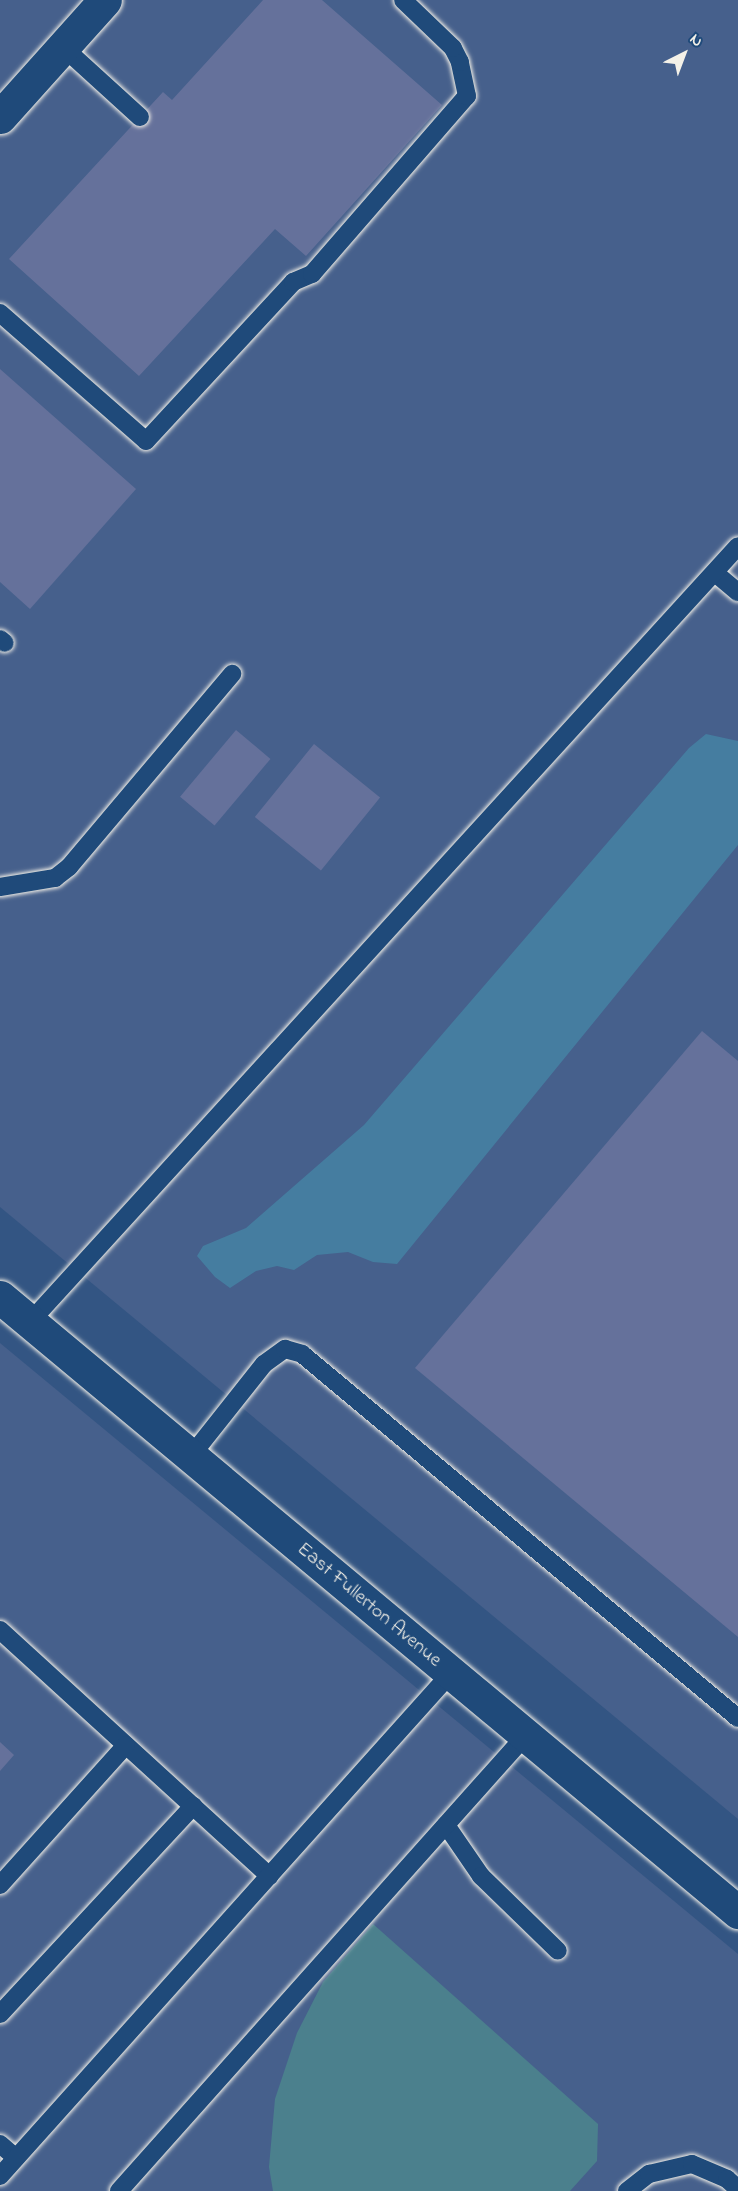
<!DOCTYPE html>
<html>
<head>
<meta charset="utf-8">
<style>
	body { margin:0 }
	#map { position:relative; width:738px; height:2191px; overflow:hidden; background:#335583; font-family:"Indie Flower",sans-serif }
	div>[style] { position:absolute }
	.built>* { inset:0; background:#46608c }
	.green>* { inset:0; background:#4b808d }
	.water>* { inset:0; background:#457da0 }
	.building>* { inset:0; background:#65719b; transform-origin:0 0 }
	.roads { filter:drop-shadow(0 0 2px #f4f1e8) drop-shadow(0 0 2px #f4f1e8) }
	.service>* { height:18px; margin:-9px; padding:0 9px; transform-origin:9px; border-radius:9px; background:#1f4a7a }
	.minor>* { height:33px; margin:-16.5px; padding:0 16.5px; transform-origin:16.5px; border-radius:16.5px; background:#1f4a7a }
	span { translate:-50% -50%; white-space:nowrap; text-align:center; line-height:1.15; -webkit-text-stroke:5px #1f4a7a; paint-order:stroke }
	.street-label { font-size:20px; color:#f4f1e8 }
	.north { position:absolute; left:654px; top:24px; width:60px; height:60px; -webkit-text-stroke:4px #1f4a7a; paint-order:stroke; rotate:42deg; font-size:16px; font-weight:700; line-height:24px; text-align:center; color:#f4f1e8 }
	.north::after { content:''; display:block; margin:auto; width:21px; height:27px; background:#f4f1e8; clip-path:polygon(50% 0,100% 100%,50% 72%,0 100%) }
</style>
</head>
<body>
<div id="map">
	<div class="built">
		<div style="clip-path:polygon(0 0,738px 0,738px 1819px,0 1207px)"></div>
		<div style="clip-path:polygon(0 1343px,738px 1954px,738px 2191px,0 2191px)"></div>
	</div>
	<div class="green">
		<div style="clip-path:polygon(373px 1924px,598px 2124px,597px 2161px,570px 2191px,273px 2191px,269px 2167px,275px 2099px,297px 2033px,323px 1982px)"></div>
	</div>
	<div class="water">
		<div style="clip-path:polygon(706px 734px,738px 741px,738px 845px,397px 1264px,373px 1262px,348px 1252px,317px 1255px,294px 1270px,277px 1266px,256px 1271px,230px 1288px,215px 1277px,197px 1256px,203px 1246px,246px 1228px,364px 1125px,689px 748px)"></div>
	</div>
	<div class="building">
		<div style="clip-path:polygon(263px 0,322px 0,442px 105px,306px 256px,275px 229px,139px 376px,9px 259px,163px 92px,172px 100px)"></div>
		<div style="clip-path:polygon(0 369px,136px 489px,30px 609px,0 582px)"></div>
		<div style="left:236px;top:730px;width:45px;height:87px;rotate:40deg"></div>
		<div style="left:314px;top:744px;width:85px;height:94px;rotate:39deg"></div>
		<div style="clip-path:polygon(702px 1031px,738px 1061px,738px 1637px,415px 1368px)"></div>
		<div style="clip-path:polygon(0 1742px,14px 1755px,0 1771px)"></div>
	</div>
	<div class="roads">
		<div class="service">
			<div style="left:63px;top:47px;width:104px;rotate:42.3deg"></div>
			<div style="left:0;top:313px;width:194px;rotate:41.2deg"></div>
			<div style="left:146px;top:441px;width:217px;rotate:-47.2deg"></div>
			<div style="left:293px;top:282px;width:21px;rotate:-23deg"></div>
			<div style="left:312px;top:274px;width:236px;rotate:-49deg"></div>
			<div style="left:467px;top:96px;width:35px;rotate:-102deg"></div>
			<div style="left:460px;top:62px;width:16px;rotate:-117deg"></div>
			<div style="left:453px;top:48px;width:69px;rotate:-136.2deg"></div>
			<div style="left:715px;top:573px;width:30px;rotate:40deg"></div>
			<div style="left:0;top:639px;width:6px;rotate:39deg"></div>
			<div style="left:0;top:887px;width:56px;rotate:-9.3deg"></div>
			<div style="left:55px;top:878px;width:18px;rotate:-38deg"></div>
			<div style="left:69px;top:867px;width:253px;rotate:-49.8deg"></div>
			<div style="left:30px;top:1322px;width:1050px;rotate:-47.62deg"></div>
			<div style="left:191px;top:1456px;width:117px;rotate:-51.6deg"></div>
			<div style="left:264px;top:1364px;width:26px;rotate:-36deg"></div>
			<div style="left:285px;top:1349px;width:18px;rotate:16deg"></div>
			<div style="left:302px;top:1354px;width:568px;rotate:39.86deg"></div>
			<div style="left:0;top:1630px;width:365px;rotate:42.4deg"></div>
			<div style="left:446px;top:1825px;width:62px;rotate:55.5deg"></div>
			<div style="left:481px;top:1876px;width:107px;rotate:44.2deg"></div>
			<div style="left:0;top:1885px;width:188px;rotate:-48deg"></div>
			<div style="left:0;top:2014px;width:284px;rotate:-47.1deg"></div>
			<div style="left:0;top:2144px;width:21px;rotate:41deg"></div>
			<div style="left:0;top:2176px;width:676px;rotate:-48.12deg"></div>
			<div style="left:119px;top:2191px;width:611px;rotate:-48.25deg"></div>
			<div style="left:627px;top:2191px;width:28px;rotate:-38deg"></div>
			<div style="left:649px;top:2174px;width:44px;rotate:-13.1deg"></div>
			<div style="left:692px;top:2164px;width:38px;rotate:23deg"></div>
			<div style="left:727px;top:2179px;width:15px;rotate:42deg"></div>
		</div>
		<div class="minor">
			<div style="left:0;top:117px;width:157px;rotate:-48.1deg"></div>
			<div style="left:0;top:1297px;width:961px;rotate:39.81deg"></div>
		</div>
	</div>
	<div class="street-label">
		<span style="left:369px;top:1605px;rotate:40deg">East Fullerton Avenue</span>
	</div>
	<div class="north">N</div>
</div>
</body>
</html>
